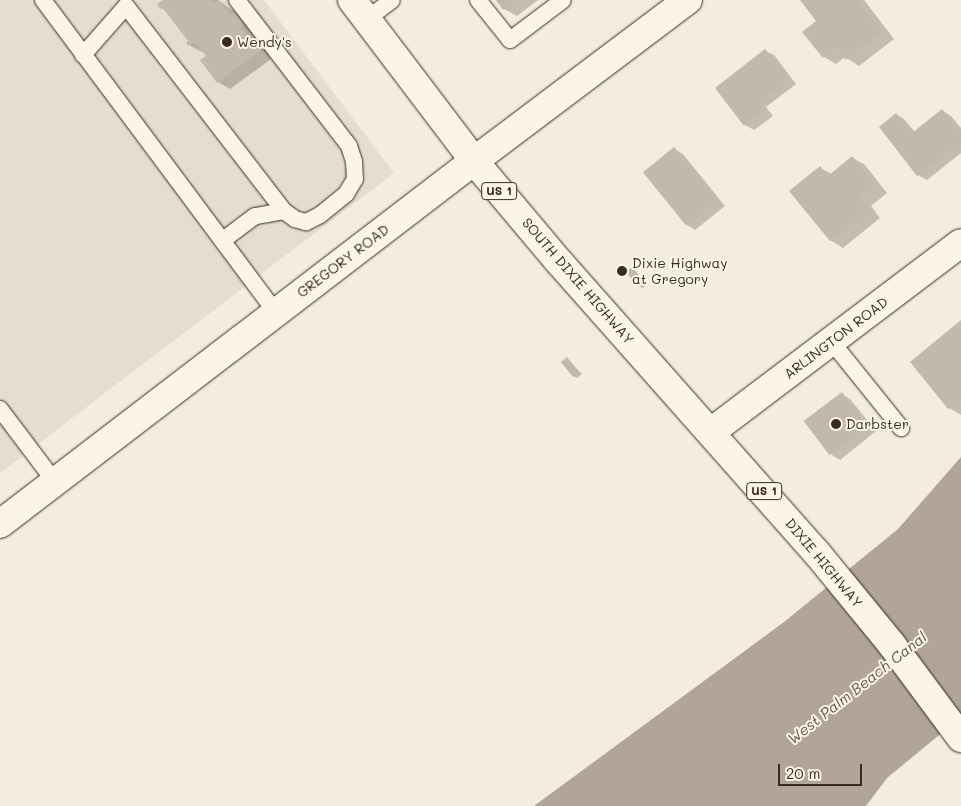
<!DOCTYPE html>
<html>
<head>
<meta charset="utf-8">
<style>
	body { margin:0 }
	#map { position:relative; width:961px; height:806px; overflow:hidden; background:#f4eddd; font-family:Mali,sans-serif }
	div>[style] { position:absolute }
	.built>* { inset:0; background:#e5ddce }
	.water>* { inset:0; background:#b0a596 }
	.shadow>* { inset:0; background:#0003 }
	.building>* { inset:0; background:#c3b9aa; transform-origin:0 0 }
	.roads { filter:drop-shadow(0 0 1px #3b2a1e) drop-shadow(0 0 1px #3b2a1e) }
	.lane>* { height:16px; margin:-8px; padding:0 8px; transform-origin:8px; border-radius:8px; background:#fcf5e5 }
	.street>* { height:28px; margin:-14px; padding:0 14px; transform-origin:14px; border-radius:14px; background:#fcf5e5 }
	.secondary>* { height:28px; margin:-14px; padding:0 14px; transform-origin:14px; border-radius:14px; background:#fcf5e5 }
	.primary>* { height:28px; margin:-14px; padding:0 14px; transform-origin:14px; border-radius:14px; background:#fcf5e5 }
	.dots>* { width:14px; height:14px; translate:-50% -50%; box-sizing:border-box; border:2px solid #fcf5e5; border-radius:50% }
	span { translate:-50% -50%; white-space:nowrap; text-align:center; line-height:1.15; -webkit-text-stroke:4px #fcf5e5; paint-order:stroke }
	.shield-label span { padding:1px 4px; background:#fcf5e5; border:1px solid; border-radius:4px; -webkit-text-stroke-width:0 }
	.shield-label { font-size:12px; color:#3b2a1e; font-weight:700 }
	.poi-label { font-size:14px; color:#3b2a1e }
	.left { translate:0 -50%; text-align:left }
	.street-label { font-size:14px; color:#3b2a1e }
	.water-label { font-size:15px; color:#645548; font-style:italic }
	.scale { position:absolute; left:778px; top:764px; width:84px; height:22px; box-sizing:border-box; border:2px solid #3b2a1e; border-top:0; padding-left:6px; font-size:15px; line-height:18px; white-space:nowrap; color:#3b2a1e; -webkit-text-stroke:4px #fcf5e5; paint-order:stroke }
</style>
</head>
<body>
<div id="map">
	<div class="built">
		<div style="clip-path:polygon(0 0,264px 0,394px 173px,0 473px)"></div>
	</div>
	<div class="water">
		<div style="clip-path:polygon(961px 457px,961px 717px,887px 778px,866px 806px,534px 806px,784px 622px,898px 529px)"></div>
	</div>
	<div class="shadow">
		<div style="clip-path:polygon(165px 0,218px 0,247px 20px,256px 31px,252px 34px,272px 53px,269px 56px,271px 59px,230px 89px,218px 82px,207px 57px,203px 51px,202px 52px,189px 45px,187px 43px,190px 41px,167px 11px,161px 8px)"></div>
		<div style="clip-path:polygon(497px 0,538px 0,517px 16px,504px 9px)"></div>
		<div style="clip-path:polygon(803px 0,864px 0,894px 39px,859px 66px,845px 57px,836px 64px,824px 57px,818px 21px)"></div>
		<div style="clip-path:polygon(765px 51px,774px 55px,796px 84px,766px 107px,773px 116px,754px 130px,745px 125px,716px 88px)"></div>
		<div style="clip-path:polygon(943px 111px,951px 116px,961px 128px,961px 153px,927px 180px,918px 175px,896px 114px,904px 119px,915px 132px)"></div>
		<div style="clip-path:polygon(674px 149px,683px 154px,725px 206px,695px 230px,687px 225px)"></div>
		<div style="clip-path:polygon(853px 158px,865px 165px,887px 193px,871px 206px,880px 218px,843px 248px,830px 240px,820px 168px,832px 174px)"></div>
		<div style="clip-path:polygon(632px 269px,647px 284px,643px 288px,639px 286px)"></div>
		<div style="clip-path:polygon(961px 322px,961px 415px,949px 408px)"></div>
		<div style="clip-path:polygon(567px 359px,582px 374px,577px 378px,573px 376px)"></div>
		<div style="clip-path:polygon(842px 394px,850px 399px,876px 431px,840px 460px,832px 455px)"></div>
	</div>
	<div class="building">
		<div style="clip-path:polygon(163px 0,210px 0,213px 3px,219px 0,230px 15px,235px 11px,244px 24px,241px 27px,251px 41px,256px 38px,261px 45px,257px 48px,260px 51px,217px 83px,200px 60px,206px 56px,194px 42px,188px 46px,186px 43px,188px 41px,162px 7px,160px 9px,157px 4px)"></div>
		<div style="clip-path:polygon(496px 0,517px 0,503px 10px)"></div>
		<div style="clip-path:polygon(800px 0,858px 0,882px 32px,846px 60px,836px 47px,823px 58px,802px 32px,816px 21px)"></div>
		<div style="clip-path:polygon(765px 49px,788px 79px,759px 102px,765px 110px,744px 126px,715px 88px)"></div>
		<div style="clip-path:polygon(942px 109px,961px 133px,961px 142px,917px 176px,879px 127px,896px 113px,912px 133px)"></div>
		<div style="left:674px;top:147px;width:69px;height:40px;rotate:51deg"></div>
		<div style="clip-path:polygon(852px 156px,875px 185px,859px 198px,869px 210px,830px 241px,789px 191px,820px 166px,828px 176px)"></div>
		<div style="left:632px;top:267px;width:18px;height:8px;rotate:49deg"></div>
		<div style="clip-path:polygon(961px 320px,961px 398px,948px 409px,910px 362px)"></div>
		<div style="left:567px;top:357px;width:19px;height:8px;rotate:51deg"></div>
		<div style="left:842px;top:392px;width:43px;height:48px;rotate:53deg"></div>
	</div>
	<div class="roads">
		<div class="lane">
			<div style="left:43px;top:0;width:390px;rotate:53.3deg"></div>
			<div style="left:237px;top:0;width:184px;rotate:52.5deg"></div>
			<div style="left:349px;top:146px;width:16px;rotate:72deg"></div>
			<div style="left:354px;top:161px;width:18px;rotate:87deg"></div>
			<div style="left:355px;top:179px;width:17px;rotate:121deg"></div>
			<div style="left:346px;top:194px;width:33px;rotate:141deg"></div>
			<div style="left:320px;top:215px;width:16px;rotate:153deg"></div>
			<div style="left:306px;top:222px;width:11px;rotate:-165deg"></div>
			<div style="left:295px;top:219px;width:14px;rotate:-144deg"></div>
			<div style="left:478px;top:0;width:51px;rotate:51.3deg"></div>
			<div style="left:510px;top:40px;width:66px;rotate:-37deg"></div>
			<div style="left:367px;top:19px;width:31px;rotate:-37deg"></div>
			<div style="left:83px;top:55px;width:65px;rotate:-48.7deg"></div>
			<div style="left:126px;top:6px;width:259px;rotate:52.4deg"></div>
			<div style="left:284px;top:211px;width:29px;rotate:170deg"></div>
			<div style="left:255px;top:216px;width:41px;rotate:142.9deg"></div>
			<div style="left:831px;top:341px;width:112px;rotate:51.2deg"></div>
			<div style="left:0;top:409px;width:91px;rotate:53deg"></div>
		</div>
		<div class="street">
			<div style="left:474px;top:161px;width:268px;rotate:-37deg"></div>
			<div style="left:711px;top:432px;width:313px;rotate:-37.1deg"></div>
		</div>
		<div class="secondary">
			<div style="left:0;top:524px;width:597px;rotate:-37.45deg"></div>
		</div>
		<div class="primary">
			<div style="left:352px;top:0;width:202px;rotate:52.8deg"></div>
			<div style="left:474px;top:161px;width:133px;rotate:49.9deg"></div>
			<div style="left:560px;top:263px;width:386px;rotate:48.5deg"></div>
			<div style="left:816px;top:552px;width:120px;rotate:50.7deg"></div>
			<div style="left:892px;top:645px;width:116px;rotate:53.4deg"></div>
		</div>
	</div>
	<div class="dots">
		<div style="left:227px;top:42px;background:#3b2a1e"></div>
		<div style="left:622px;top:271px;background:#3b2a1e"></div>
		<div style="left:836px;top:424px;background:#3b2a1e"></div>
	</div>
	<div class="shield-label">
		<span style="left:499px;top:191px">US 1</span>
		<span style="left:764px;top:491px">US 1</span>
	</div>
	<div class="poi-label">
		<span class="left" style="left:237px;top:42px">Wendy's</span>
		<span class="left" style="left:632px;top:271px">Dixie Highway<br>at Gregory</span>
		<span class="left" style="left:846px;top:424px">Darbster</span>
	</div>
	<div class="street-label">
		<span style="left:343px;top:261px;rotate:-37deg">GREGORY ROAD</span>
		<span style="left:578px;top:281px;rotate:49deg">SOUTH DIXIE HIGHWAY</span>
		<span style="left:836px;top:338px;rotate:-37deg">ARLINGTON ROAD</span>
		<span style="left:824px;top:563px;rotate:50deg">DIXIE HIGHWAY</span>
	</div>
	<div class="water-label">
		<span style="left:857px;top:688px;rotate:-38deg">West Palm Beach Canal</span>
	</div>
	<div class="scale">20 m</div>
</div>
</body>
</html>
